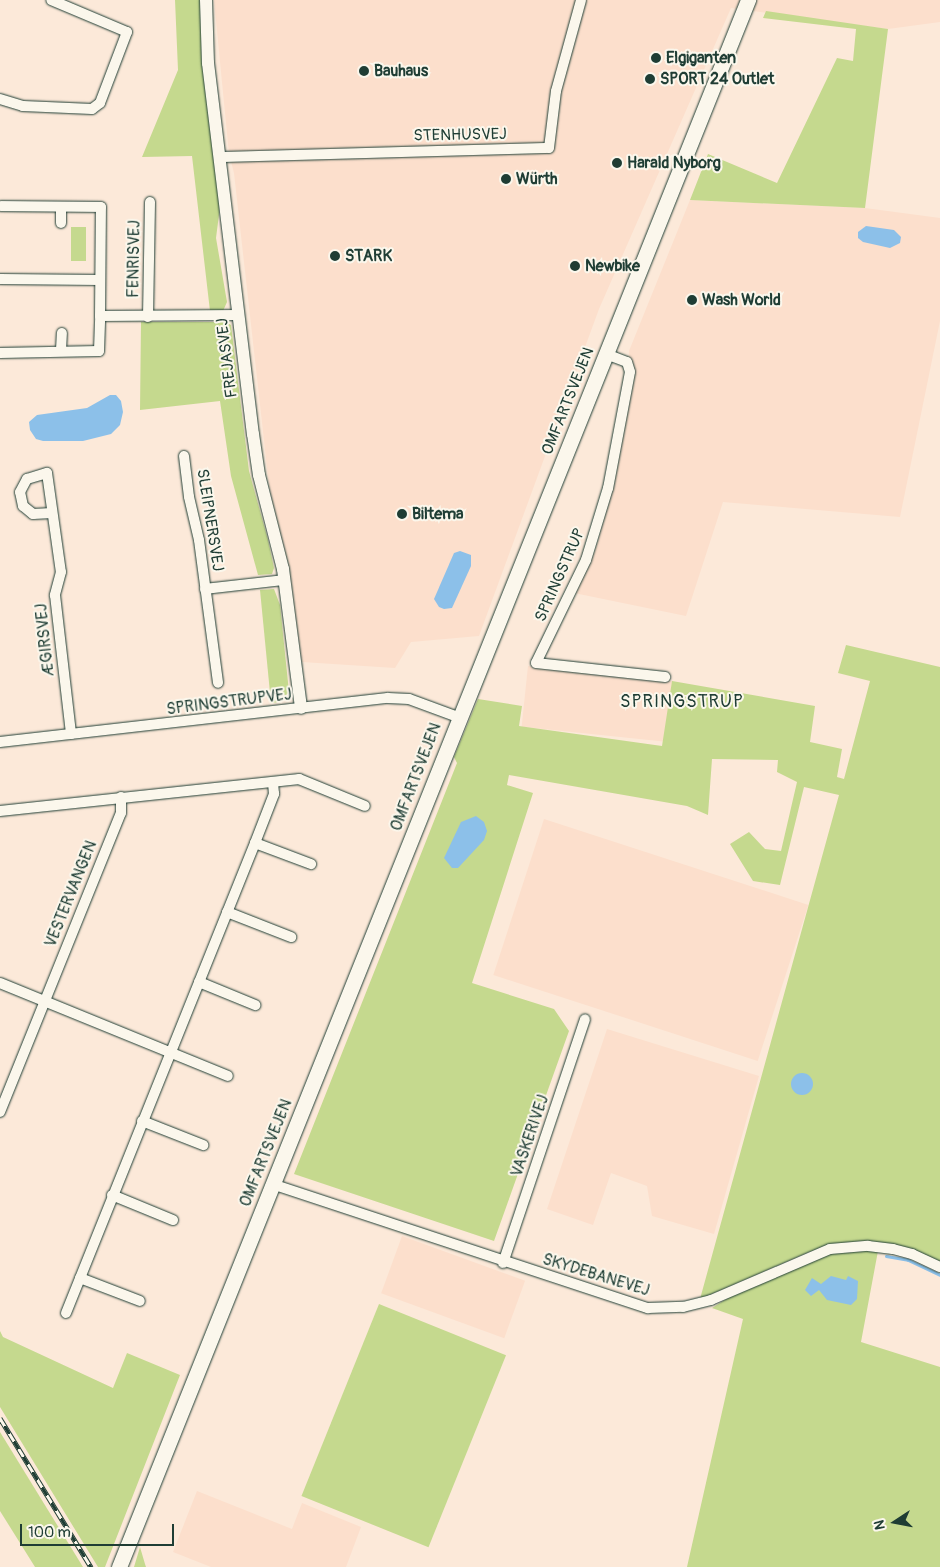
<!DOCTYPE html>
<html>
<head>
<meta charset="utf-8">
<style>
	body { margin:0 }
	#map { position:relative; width:940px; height:1567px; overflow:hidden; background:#fce9d9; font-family:Pangolin,sans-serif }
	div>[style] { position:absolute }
	.built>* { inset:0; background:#fcdfcc; transform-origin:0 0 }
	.green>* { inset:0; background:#c5d98e; transform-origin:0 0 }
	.water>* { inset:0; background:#8cc0e9 }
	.round { border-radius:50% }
	.stream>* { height:3px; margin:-1.5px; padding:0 1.5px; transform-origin:1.5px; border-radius:1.5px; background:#8cc0e9 }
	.roads { filter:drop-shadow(0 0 1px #1f3d34) drop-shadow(0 0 1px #1f3d34) }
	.minor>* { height:10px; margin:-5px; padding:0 5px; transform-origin:5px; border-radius:5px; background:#fbf7ec }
	.tertiary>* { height:12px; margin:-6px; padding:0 6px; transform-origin:6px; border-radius:6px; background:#fbf7ec }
	.secondary>* { height:15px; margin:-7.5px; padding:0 7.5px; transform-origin:7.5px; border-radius:7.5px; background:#fbf7ec }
	.rail>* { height:5px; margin-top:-2.5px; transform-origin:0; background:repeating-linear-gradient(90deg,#fbf7ec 0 9px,#1f3d34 0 18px); box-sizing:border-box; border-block:1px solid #1f3d34 }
	.dots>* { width:14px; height:14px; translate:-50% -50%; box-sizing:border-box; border:2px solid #fbf7ec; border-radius:50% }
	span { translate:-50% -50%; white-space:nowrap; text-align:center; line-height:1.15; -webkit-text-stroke:4px #fbf7ec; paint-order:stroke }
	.poi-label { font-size:16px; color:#1f3d34; font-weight:700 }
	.left { translate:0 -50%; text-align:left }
	.street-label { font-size:16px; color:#1f3d34 }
	.neighbourhood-label { font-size:18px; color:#1f3d34; letter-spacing:1px }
	.north { position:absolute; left:870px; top:1497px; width:50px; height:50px; -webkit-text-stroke:4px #fbf7ec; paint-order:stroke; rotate:259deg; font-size:14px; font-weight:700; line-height:20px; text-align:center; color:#1f3d34 }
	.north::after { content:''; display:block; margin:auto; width:18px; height:22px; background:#1f3d34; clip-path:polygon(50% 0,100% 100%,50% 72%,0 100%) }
	.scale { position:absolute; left:20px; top:1524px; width:154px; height:22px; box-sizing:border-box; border:2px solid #1f3d34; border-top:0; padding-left:6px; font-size:15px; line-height:18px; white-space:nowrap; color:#1f3d34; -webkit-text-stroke:4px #fbf7ec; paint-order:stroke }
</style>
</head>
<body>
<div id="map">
	<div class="built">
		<div style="clip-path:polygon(214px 0,940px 0,940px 22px,888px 29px,731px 8px,599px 309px,479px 636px,411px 642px,395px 668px,302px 662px,269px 485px,234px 173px,229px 154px)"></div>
		<div style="clip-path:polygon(690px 200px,865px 208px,940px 218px,940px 321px,900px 517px,723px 502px,686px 616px,574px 593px,596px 548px,616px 473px,625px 423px,629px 351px)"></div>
		<div style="left:528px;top:666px;width:145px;height:61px;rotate:6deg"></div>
		<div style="left:544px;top:819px;width:278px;height:164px;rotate:18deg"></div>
		<div style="clip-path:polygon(607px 1029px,759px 1076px,714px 1234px,652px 1216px,647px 1186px,611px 1173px,593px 1225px,547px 1209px)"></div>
		<div style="left:402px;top:1236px;width:131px;height:61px;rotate:20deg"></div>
		<div style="clip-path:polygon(197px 1491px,292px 1529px,302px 1503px,361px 1527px,346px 1567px,211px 1567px,173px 1552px)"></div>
	</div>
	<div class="green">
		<div style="clip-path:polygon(175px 0,201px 0,203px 69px,220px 207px,216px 238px,227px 302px,223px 311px,210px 311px,192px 156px,142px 157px,178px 70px)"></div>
		<div style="clip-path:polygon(766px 11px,888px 29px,865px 208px,690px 200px,708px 154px,777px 183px,837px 58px,853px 61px,856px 29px,763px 18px)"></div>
		<div style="left:71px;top:227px;width:15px;height:34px"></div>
		<div style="clip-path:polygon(141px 322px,226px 322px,231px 325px,249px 471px,268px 540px,274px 568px,272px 574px,258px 575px,231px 476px,220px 401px,140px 410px)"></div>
		<div style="clip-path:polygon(274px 589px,280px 605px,289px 692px,280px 702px,271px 703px,260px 590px)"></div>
		<div style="clip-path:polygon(846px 645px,940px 667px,940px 1263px,931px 1258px,829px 1246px,809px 1252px,700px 1299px,839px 795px,804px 787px,780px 885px,753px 881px,730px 844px,749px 832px,765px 849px,781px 851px,797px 782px,777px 772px,778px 760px,712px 759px,708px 815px,687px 806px,509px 775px,507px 785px,533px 793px,472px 983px,554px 1009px,569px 1031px,494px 1241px,294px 1174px,457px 763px,454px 757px,478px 699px,522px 706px,519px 726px,662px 746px,672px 681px,815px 706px,810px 742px,842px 749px,837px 777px,844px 779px,870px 681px,838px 673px)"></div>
		<div style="clip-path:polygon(863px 1249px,878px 1251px,861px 1342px,940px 1367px,940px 1567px,687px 1567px,743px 1319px,712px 1308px,731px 1296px,832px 1251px)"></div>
		<div style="left:379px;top:1304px;width:137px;height:207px;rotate:22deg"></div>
		<div style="clip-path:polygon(0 1331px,3px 1337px,113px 1388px,127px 1353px,180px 1375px,105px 1567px,98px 1567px,0 1407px)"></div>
		<div style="clip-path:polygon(0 1432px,83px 1567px,35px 1567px,0 1511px)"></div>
		<div style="clip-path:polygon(140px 1547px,145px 1564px,146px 1567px,134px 1567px)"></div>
	</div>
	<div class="water">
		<div style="clip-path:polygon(866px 226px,894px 230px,901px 237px,900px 243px,890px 248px,863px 242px,858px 238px,858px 232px)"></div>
		<div style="clip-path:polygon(110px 395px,116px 395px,121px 401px,123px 412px,120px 425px,111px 434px,83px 441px,43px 441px,36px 439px,30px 430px,29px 422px,37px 415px,87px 408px)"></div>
		<div style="clip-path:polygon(460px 551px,471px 555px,471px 566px,452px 608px,444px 609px,439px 607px,434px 599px,454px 553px)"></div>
		<div style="clip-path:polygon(476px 816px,484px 822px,487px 831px,484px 840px,458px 868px,452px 868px,444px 858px,461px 822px)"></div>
		<div class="round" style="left:791px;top:1073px;width:22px;height:22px"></div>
		<div style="clip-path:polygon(831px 1276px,846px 1280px,848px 1276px,858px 1281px,857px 1299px,851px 1305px,827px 1300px,819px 1290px,811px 1296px,805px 1290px,812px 1278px,821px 1284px)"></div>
	</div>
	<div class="stream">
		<div style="left:886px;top:1256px;width:22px;rotate:10deg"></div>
		<div style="left:908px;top:1260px;width:35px;rotate:25deg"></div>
	</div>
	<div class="roads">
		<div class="minor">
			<div style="left:0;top:99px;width:24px;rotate:17deg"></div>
			<div style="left:23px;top:106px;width:69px;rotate:2.5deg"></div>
			<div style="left:92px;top:109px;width:10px;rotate:-37deg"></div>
			<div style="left:100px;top:103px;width:76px;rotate:-69.2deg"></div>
			<div style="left:127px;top:32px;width:82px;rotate:-157.2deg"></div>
			<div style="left:219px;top:157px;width:330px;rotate:-1.6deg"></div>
			<div style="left:549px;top:148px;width:57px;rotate:-83deg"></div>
			<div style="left:556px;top:91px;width:94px;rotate:-74.6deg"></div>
			<div style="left:61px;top:223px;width:16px;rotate:-90deg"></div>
			<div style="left:0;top:279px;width:100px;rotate:0.6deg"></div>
			<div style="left:100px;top:316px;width:138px;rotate:-0.4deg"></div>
			<div style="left:148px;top:317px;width:115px;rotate:-89deg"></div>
			<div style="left:61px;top:350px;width:17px;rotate:-87deg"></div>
			<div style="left:0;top:353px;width:99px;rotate:-1.2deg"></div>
			<div style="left:99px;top:351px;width:35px;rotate:-88deg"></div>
			<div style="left:100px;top:316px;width:109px;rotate:-89.5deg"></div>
			<div style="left:101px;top:207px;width:100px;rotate:-179.4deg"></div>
			<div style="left:606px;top:354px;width:22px;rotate:21deg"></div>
			<div style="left:627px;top:362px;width:10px;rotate:73deg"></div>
			<div style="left:630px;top:372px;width:118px;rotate:100.7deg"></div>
			<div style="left:608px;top:488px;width:75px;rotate:107deg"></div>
			<div style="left:586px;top:560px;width:114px;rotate:115.9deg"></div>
			<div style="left:536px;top:663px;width:130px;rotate:6.2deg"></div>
			<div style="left:184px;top:456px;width:41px;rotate:83deg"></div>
			<div style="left:189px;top:497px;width:44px;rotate:76.9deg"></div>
			<div style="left:199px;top:540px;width:144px;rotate:82.4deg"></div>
			<div style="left:52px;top:513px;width:19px;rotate:177deg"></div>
			<div style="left:33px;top:514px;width:13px;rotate:-141deg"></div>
			<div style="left:23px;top:506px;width:14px;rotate:-102deg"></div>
			<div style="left:20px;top:492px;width:15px;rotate:-62deg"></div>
			<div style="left:27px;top:479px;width:21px;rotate:-17deg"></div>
			<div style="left:47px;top:473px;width:100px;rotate:82deg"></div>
			<div style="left:61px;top:572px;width:24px;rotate:105deg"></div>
			<div style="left:55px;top:595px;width:140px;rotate:83.4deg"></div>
			<div style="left:205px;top:589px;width:80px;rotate:-6.5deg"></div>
			<div style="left:0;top:742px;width:390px;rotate:-6.5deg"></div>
			<div style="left:388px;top:698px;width:21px;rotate:3deg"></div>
			<div style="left:409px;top:699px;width:52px;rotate:20.2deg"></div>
			<div style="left:0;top:811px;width:301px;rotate:-6.1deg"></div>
			<div style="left:299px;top:779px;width:71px;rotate:22.2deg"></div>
			<div style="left:255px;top:843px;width:60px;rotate:20.6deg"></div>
			<div style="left:227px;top:912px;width:69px;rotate:21.3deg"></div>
			<div style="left:199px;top:982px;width:61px;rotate:22.3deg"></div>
			<div style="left:0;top:983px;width:246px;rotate:22.2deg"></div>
			<div style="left:0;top:1112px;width:323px;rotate:-68deg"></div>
			<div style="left:121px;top:813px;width:16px;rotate:-90deg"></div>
			<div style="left:142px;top:1121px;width:66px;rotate:21.5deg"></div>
			<div style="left:272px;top:1184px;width:396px;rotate:18.3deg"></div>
			<div style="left:648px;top:1308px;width:35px;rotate:-2deg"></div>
			<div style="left:683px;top:1307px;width:29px;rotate:-14deg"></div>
			<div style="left:711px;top:1300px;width:129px;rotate:-23.2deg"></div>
			<div style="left:830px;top:1249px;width:38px;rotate:-5deg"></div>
			<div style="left:868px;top:1246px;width:25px;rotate:7deg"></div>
			<div style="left:893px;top:1249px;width:20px;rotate:15deg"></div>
			<div style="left:912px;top:1254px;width:31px;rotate:25deg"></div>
			<div style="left:112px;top:1195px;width:66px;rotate:22.3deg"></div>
			<div style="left:503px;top:1263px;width:257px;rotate:-71.4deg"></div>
			<div style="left:80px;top:1278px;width:64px;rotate:21deg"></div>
			<div style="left:66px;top:1313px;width:507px;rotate:-68.09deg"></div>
			<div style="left:255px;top:843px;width:53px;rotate:-68.8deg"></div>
			<div style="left:274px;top:794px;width:12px;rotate:-95deg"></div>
		</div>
		<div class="tertiary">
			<div style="left:206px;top:0;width:63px;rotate:88.2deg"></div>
			<div style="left:208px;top:63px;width:374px;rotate:83.1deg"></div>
			<div style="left:253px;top:434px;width:41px;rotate:81.7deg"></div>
			<div style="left:259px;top:475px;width:97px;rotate:75.7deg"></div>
			<div style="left:283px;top:569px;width:140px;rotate:82.6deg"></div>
		</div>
		<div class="secondary">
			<div style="left:119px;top:1567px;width:1689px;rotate:-68.13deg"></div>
		</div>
	</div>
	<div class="rail">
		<div style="left:0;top:1418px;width:175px;rotate:58.6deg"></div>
	</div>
	<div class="dots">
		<div style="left:656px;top:58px;background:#1f3d34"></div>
		<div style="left:364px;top:71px;background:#1f3d34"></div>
		<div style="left:650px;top:79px;background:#1f3d34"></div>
		<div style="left:617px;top:163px;background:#1f3d34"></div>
		<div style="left:506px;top:179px;background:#1f3d34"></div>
		<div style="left:335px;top:256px;background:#1f3d34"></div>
		<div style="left:575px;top:266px;background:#1f3d34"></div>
		<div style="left:692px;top:300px;background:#1f3d34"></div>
		<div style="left:402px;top:514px;background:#1f3d34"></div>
	</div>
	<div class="poi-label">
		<span class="left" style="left:666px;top:58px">Elgiganten</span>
		<span class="left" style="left:374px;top:71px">Bauhaus</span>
		<span class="left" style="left:660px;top:79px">SPORT 24 Outlet</span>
		<span class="left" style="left:627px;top:163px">Harald Nyborg</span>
		<span class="left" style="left:516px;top:179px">Würth</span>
		<span class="left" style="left:345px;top:256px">STARK</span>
		<span class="left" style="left:585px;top:266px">Newbike</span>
		<span class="left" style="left:702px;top:300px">Wash World</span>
		<span class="left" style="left:412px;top:514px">Biltema</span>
	</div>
	<div class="street-label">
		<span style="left:460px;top:135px;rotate:-1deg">STENHUSVEJ</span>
		<span style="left:134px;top:259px;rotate:-89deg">FENRISVEJ</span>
		<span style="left:227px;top:358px;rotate:-97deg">FREJASVEJ</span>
		<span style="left:568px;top:401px;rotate:-68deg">OMFARTSVEJEN</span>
		<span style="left:210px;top:520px;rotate:81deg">SLEIPNERSVEJ</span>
		<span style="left:560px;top:575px;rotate:-66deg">SPRINGSTRUP</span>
		<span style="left:45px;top:640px;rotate:-96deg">ÆGIRSVEJ</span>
		<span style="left:229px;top:702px;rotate:-7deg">SPRINGSTRUPVEJ</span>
		<span style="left:416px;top:777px;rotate:-69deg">OMFARTSVEJEN</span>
		<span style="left:71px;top:894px;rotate:-68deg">VESTERVANGEN</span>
		<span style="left:530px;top:1136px;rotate:-71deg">VASKERIVEJ</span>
		<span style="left:266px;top:1153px;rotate:-68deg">OMFARTSVEJEN</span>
		<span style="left:596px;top:1275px;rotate:17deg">SKYDEBANEVEJ</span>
	</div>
	<div class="neighbourhood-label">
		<span style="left:682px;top:702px">SPRINGSTRUP</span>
	</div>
	<div class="north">N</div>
	<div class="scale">100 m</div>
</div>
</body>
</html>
